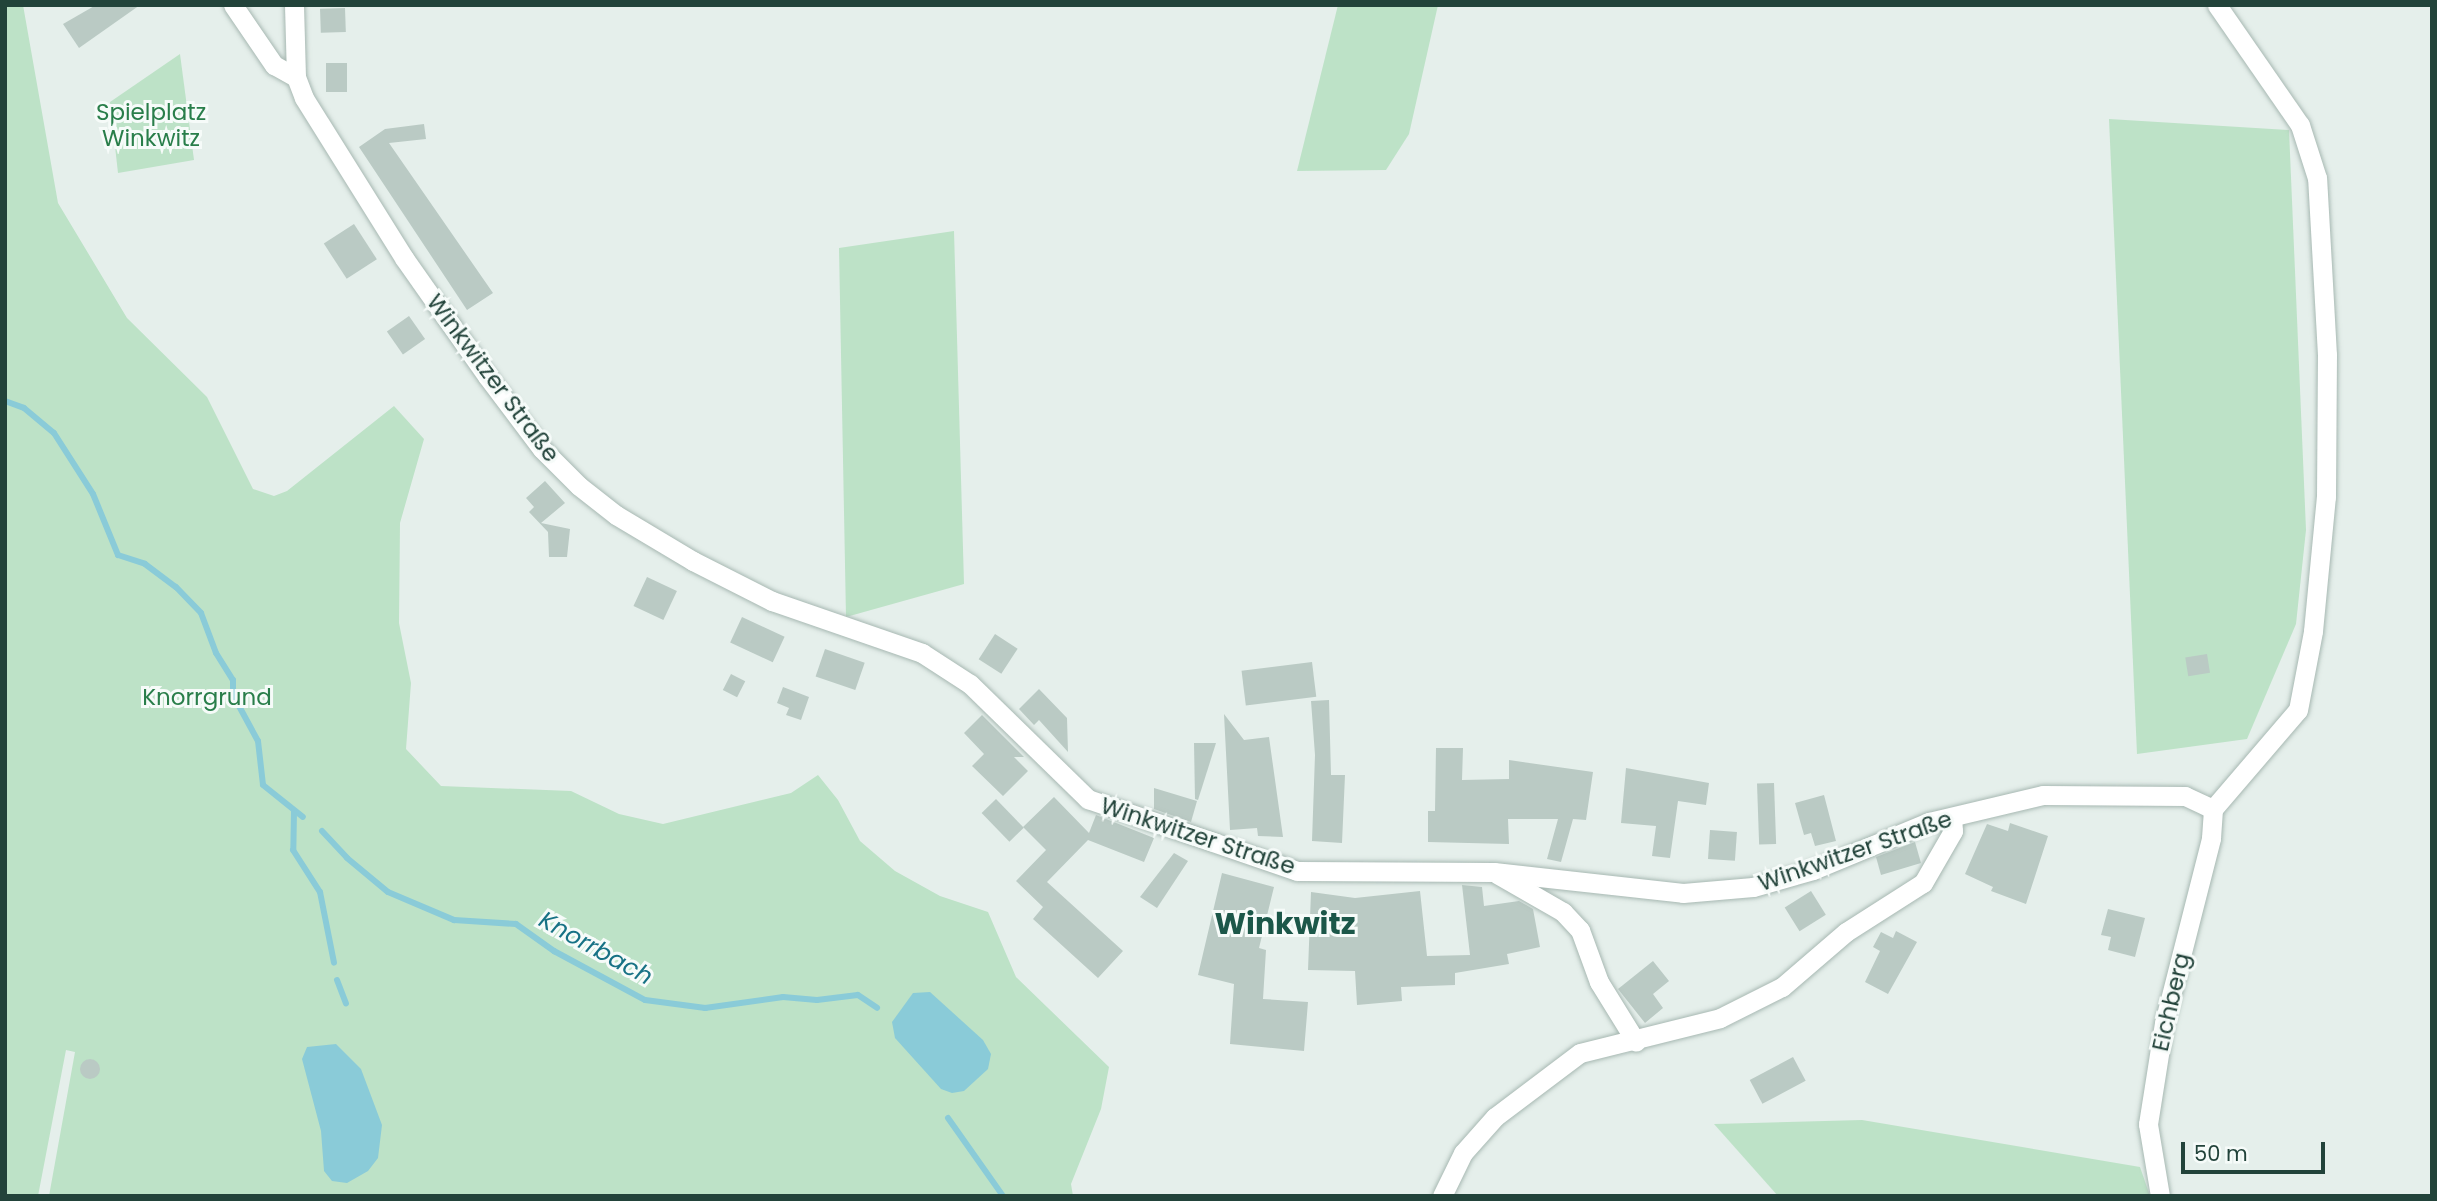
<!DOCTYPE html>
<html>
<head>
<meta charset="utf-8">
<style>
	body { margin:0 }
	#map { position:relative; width:2437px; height:1201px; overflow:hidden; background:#e5efeb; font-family:Poppins,sans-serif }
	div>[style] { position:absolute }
	.green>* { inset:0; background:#bde2c7 }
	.water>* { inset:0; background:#8acbd8 }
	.stream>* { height:6px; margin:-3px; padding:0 3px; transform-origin:3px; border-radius:3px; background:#8acbd8 }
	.building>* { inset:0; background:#bacac4; transform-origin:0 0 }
	.round { border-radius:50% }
	.roads { filter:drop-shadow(0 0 2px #a7b8b2) drop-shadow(0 0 2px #a7b8b2) }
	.street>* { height:19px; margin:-9.5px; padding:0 9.5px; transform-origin:9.5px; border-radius:9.5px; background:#fff }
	span { translate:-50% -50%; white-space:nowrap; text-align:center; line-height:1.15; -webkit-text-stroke:6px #f6fbf9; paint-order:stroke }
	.park-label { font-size:23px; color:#297e4a }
	.street-label { font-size:23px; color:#22433a }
	.water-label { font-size:24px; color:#177285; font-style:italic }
	.district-label { font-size:30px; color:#1c5749; font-weight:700 }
	.frame { position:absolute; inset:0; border:7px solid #22433a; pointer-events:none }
	.scale { position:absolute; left:2181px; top:1142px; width:144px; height:32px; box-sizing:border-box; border:4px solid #22433a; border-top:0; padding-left:9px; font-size:21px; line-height:24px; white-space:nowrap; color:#22433a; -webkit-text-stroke:5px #f6fbf9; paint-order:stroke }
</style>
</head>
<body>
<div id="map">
	<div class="green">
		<div style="clip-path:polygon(5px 5px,23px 5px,58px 203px,127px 318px,207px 397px,253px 489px,274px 496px,287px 491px,394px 406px,424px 439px,400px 523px,399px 623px,411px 683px,406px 749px,441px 786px,571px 791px,619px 814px,663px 824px,791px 793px,818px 775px,838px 800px,860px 841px,895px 871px,940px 896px,988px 912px,1016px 977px,1109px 1067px,1101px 1109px,1071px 1184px,1073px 1196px,49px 1196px,75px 1052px,66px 1050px,38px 1196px,5px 1196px)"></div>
		<div style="clip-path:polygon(1338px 5px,1438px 5px,1409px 134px,1386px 170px,1297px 171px)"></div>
		<div style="clip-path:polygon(180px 54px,194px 160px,118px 173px,110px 102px)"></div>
		<div style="clip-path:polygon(2109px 119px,2289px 130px,2306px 530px,2296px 624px,2247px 739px,2137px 754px)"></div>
		<div style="clip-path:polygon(954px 231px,964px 584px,846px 617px,839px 248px)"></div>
		<div style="clip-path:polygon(1862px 1120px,2140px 1167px,2150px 1196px,1778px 1196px,1714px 1124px)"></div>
	</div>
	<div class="water">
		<div style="clip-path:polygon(930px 992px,983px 1040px,991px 1054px,988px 1069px,964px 1091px,952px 1093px,941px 1089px,895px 1038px,892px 1022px,913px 993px)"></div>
		<div style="clip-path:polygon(336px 1044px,361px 1069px,382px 1125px,378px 1158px,368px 1171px,347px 1183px,332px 1181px,324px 1171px,321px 1131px,302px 1059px,307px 1047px)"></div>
	</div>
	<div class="stream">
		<div style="left:5px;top:401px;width:20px;rotate:20deg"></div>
		<div style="left:24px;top:408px;width:39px;rotate:40deg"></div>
		<div style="left:54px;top:433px;width:72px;rotate:57.4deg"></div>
		<div style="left:93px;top:494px;width:66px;rotate:67.7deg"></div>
		<div style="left:118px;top:555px;width:28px;rotate:18deg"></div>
		<div style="left:145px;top:564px;width:39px;rotate:37deg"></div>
		<div style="left:176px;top:587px;width:36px;rotate:46deg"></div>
		<div style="left:201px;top:613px;width:43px;rotate:69.4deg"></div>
		<div style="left:216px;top:653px;width:32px;rotate:58deg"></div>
		<div style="left:233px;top:680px;width:15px;rotate:90deg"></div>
		<div style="left:233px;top:695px;width:52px;rotate:61.5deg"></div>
		<div style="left:258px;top:741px;width:44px;rotate:83.5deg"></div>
		<div style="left:263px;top:785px;width:51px;rotate:38.7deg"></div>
		<div style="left:294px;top:811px;width:39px;rotate:91deg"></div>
		<div style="left:293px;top:850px;width:50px;rotate:57.3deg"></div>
		<div style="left:320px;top:892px;width:72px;rotate:78.8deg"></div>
		<div style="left:322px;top:831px;width:37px;rotate:47deg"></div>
		<div style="left:347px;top:858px;width:53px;rotate:39.7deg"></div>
		<div style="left:388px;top:892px;width:72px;rotate:23deg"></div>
		<div style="left:454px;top:920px;width:62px;rotate:3.7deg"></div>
		<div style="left:516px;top:924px;width:47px;rotate:35.4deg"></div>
		<div style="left:554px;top:951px;width:103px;rotate:28.3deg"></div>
		<div style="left:645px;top:1000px;width:61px;rotate:7.6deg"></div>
		<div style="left:705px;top:1008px;width:79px;rotate:-8deg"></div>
		<div style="left:783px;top:997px;width:34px;rotate:5deg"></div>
		<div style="left:817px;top:1000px;width:41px;rotate:-7deg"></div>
		<div style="left:858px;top:995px;width:23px;rotate:34deg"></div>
		<div style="left:337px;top:980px;width:25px;rotate:69deg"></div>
		<div style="left:948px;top:1118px;width:95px;rotate:54.8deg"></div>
	</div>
	<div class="building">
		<div style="clip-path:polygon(96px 5px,140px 5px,79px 48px,63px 24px)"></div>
		<div style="left:345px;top:8px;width:24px;height:25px;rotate:88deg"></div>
		<div style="left:326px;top:63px;width:21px;height:29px"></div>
		<div style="clip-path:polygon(424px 124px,426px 139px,389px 143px,493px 293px,467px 310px,359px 147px,385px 129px)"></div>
		<div style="left:354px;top:224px;width:42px;height:36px;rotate:57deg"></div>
		<div style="left:409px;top:316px;width:28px;height:27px;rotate:55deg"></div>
		<div style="clip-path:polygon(545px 481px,565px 503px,541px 523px,570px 529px,567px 557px,549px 557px,548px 532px,529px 512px,534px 507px,526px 498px)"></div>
		<div style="left:647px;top:577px;width:33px;height:32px;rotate:25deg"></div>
		<div style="left:742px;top:617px;width:47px;height:28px;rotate:25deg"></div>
		<div style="left:995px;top:634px;width:27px;height:30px;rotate:33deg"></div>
		<div style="left:825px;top:649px;width:42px;height:29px;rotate:19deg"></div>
		<div style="left:2207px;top:654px;width:19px;height:22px;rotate:81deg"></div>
		<div style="left:1312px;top:662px;width:35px;height:71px;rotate:83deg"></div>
		<div style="left:731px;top:674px;width:16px;height:18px;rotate:27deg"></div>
		<div style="clip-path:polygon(783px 687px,809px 697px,801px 720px,786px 715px,789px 708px,777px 703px)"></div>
		<div style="clip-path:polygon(1039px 689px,1067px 718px,1068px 752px,1039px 720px,1034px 725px,1019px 709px)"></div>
		<div style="clip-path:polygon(1329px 700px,1331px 775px,1345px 775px,1342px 843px,1312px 841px,1315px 755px,1311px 701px)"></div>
		<div style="clip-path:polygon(1224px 714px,1244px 740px,1269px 737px,1283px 837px,1258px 836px,1257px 828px,1230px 830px)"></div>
		<div style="clip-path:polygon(982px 715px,1024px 757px,1014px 757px,1028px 771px,1003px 796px,972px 766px,984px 754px,964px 733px)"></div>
		<div style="clip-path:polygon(1194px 743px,1216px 743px,1198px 800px,1195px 799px)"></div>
		<div style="clip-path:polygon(1436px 748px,1463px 748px,1462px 780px,1509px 779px,1509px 760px,1593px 772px,1586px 820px,1573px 819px,1561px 862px,1547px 859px,1558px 819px,1508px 819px,1509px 844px,1428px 842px,1428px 811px,1435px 811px)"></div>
		<div style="clip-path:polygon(1626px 768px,1709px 783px,1706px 805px,1678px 801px,1670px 858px,1652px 856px,1656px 826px,1621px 823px)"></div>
		<div style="left:1774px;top:783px;width:61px;height:17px;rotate:88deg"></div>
		<div style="clip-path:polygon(1154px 788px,1197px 801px,1191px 822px,1154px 809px)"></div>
		<div style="clip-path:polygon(1824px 795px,1836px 841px,1815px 846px,1811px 833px,1804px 835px,1795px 803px)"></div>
		<div style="clip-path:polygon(1054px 797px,1089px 833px,1096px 815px,1154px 838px,1144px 862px,1088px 840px,1047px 882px,1123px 951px,1098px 978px,1033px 919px,1043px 907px,1016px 881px,1046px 850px,1023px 827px)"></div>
		<div style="left:996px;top:799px;width:40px;height:20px;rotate:46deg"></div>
		<div style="clip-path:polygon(2010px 823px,2048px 836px,2026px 904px,1991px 891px,1993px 887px,1965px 874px,1987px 824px,2008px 831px)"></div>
		<div style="left:1710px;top:830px;width:27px;height:29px;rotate:4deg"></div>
		<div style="clip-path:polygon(1915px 842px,1921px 863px,1881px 875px,1876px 857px)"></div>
		<div style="clip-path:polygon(1174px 853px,1188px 861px,1157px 908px,1140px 897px)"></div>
		<div style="clip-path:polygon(1222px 873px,1274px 887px,1259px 948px,1266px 950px,1263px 999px,1308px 1002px,1304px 1051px,1230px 1044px,1234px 984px,1198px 975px)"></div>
		<div style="clip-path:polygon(1462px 885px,1482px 887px,1484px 906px,1519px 901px,1533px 909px,1540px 947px,1507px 954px,1509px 964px,1455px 973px,1455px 985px,1401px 987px,1402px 1001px,1357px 1005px,1355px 971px,1308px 970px,1311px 892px,1355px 898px,1420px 891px,1427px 956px,1470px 955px)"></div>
		<div style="left:1811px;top:891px;width:28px;height:31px;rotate:58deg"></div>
		<div style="clip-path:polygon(2108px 909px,2145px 918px,2135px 957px,2108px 950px,2111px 937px,2101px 935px)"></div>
		<div style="clip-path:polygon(1896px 931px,1917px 942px,1888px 994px,1865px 982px,1880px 951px,1873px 947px,1881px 932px,1893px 938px)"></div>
		<div style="clip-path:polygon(1653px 961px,1669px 981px,1653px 994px,1663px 1008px,1645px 1023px,1618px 989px)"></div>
		<div style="left:1793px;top:1057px;width:27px;height:49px;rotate:62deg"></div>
		<div class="round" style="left:80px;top:1059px;width:20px;height:20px"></div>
	</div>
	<div class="roads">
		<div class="street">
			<div style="left:233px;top:5px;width:73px;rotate:55.7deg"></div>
			<div style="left:274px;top:65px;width:25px;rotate:29deg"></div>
			<div style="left:294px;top:5px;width:72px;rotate:88.4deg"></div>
			<div style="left:296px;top:77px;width:22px;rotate:69deg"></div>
			<div style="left:304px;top:98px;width:189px;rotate:58deg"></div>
			<div style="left:404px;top:258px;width:144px;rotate:54.9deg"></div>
			<div style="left:487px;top:376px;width:91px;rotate:53deg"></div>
			<div style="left:542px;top:449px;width:52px;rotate:45deg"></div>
			<div style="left:579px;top:486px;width:47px;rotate:38.1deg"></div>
			<div style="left:616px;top:515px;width:90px;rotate:30.9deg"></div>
			<div style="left:693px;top:561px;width:89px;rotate:26.9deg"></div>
			<div style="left:772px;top:601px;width:159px;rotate:19.1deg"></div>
			<div style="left:922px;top:653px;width:57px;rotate:32.9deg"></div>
			<div style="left:970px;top:684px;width:165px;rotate:44.3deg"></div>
			<div style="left:1088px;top:799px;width:221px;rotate:19deg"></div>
			<div style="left:1297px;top:871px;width:197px;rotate:0.3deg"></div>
			<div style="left:1494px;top:872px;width:190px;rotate:6.3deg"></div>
			<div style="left:1683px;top:893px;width:70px;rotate:-4.9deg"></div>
			<div style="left:1753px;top:887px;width:62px;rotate:-15.8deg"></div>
			<div style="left:1813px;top:870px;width:126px;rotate:-22.5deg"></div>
			<div style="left:1929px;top:822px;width:117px;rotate:-13.3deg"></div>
			<div style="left:2043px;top:795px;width:142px;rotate:0.4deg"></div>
			<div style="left:2185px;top:796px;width:31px;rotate:25deg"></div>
			<div style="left:2213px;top:809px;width:130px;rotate:-49.4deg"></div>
			<div style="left:2298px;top:710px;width:80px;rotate:-79.2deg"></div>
			<div style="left:2313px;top:631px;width:135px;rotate:-84.5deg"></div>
			<div style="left:2326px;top:497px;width:142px;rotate:-89.6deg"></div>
			<div style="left:2327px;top:355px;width:177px;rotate:-93.2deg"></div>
			<div style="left:2317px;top:178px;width:56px;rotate:-107.8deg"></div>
			<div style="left:2300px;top:125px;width:146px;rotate:-124.7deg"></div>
			<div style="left:1497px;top:874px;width:76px;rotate:29.9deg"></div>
			<div style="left:1563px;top:912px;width:25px;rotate:47deg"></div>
			<div style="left:1580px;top:930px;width:55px;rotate:69.9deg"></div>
			<div style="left:1599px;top:982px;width:70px;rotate:58.3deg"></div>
			<div style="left:1442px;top:1196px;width:48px;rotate:-64deg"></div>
			<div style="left:1463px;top:1153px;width:48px;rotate:-48.4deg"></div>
			<div style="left:1495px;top:1117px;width:106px;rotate:-37deg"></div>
			<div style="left:1580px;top:1053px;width:144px;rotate:-14deg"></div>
			<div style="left:1720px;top:1018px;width:69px;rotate:-26.6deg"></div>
			<div style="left:1782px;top:987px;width:84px;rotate:-40.7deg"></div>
			<div style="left:1846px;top:932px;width:91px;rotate:-32.5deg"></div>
			<div style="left:1923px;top:883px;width:60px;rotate:-60deg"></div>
			<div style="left:1953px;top:831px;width:14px;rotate:-94deg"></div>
			<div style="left:2160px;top:1196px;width:73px;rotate:-99.5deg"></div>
			<div style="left:2148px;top:1124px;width:102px;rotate:-81deg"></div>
			<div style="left:2164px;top:1023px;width:191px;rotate:-75.7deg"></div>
			<div style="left:2211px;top:838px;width:29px;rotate:-86deg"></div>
		</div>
	</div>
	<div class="park-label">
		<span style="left:151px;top:125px">Spielplatz<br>Winkwitz</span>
		<span style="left:207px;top:697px">Knorrgrund</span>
	</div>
	<div class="street-label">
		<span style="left:493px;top:378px;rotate:53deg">Winkwitzer Straße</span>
		<span style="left:1198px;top:836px;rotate:18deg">Winkwitzer Straße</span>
		<span style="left:1855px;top:851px;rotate:-19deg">Winkwitzer Straße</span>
		<span style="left:2171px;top:1002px;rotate:-77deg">Eichberg</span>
	</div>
	<div class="water-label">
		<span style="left:596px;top:948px;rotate:29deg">Knorrbach</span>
	</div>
	<div class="district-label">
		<span style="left:1285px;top:924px">Winkwitz</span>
	</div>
	<div class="frame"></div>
	<div class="scale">50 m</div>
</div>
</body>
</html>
